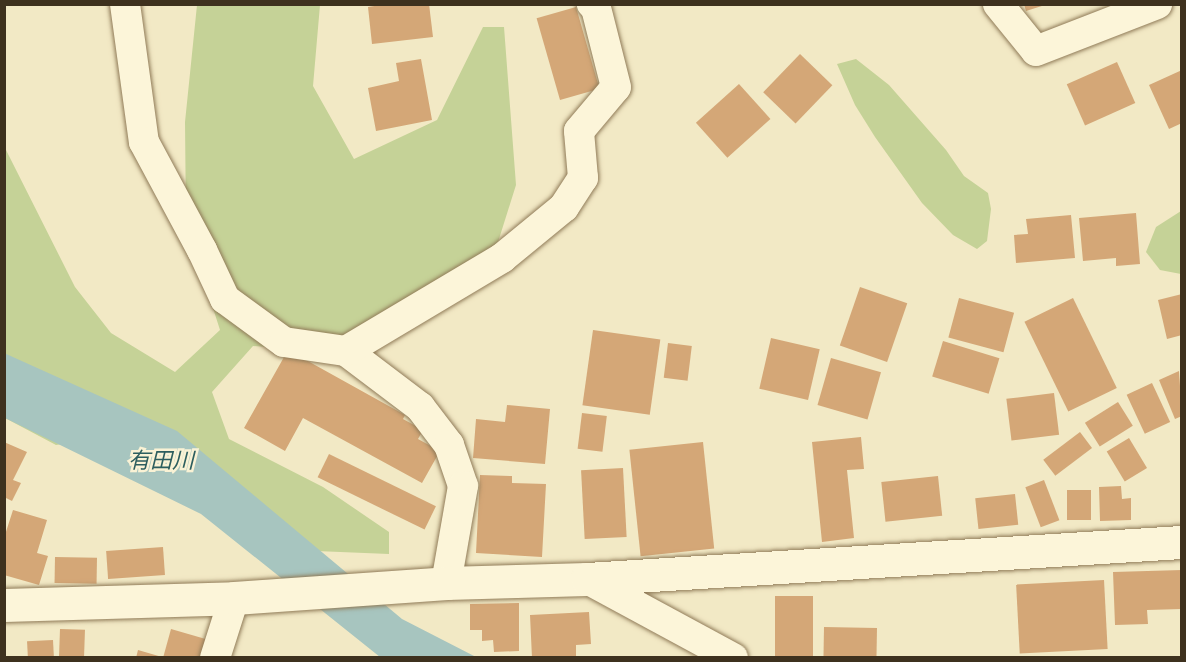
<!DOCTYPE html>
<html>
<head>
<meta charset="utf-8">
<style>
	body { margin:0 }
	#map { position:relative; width:1186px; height:662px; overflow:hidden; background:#f2e9c5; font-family:Georgia,"Noto Sans JP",serif }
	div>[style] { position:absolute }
	.green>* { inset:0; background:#c5d297 }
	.water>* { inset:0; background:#a7c5bf }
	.building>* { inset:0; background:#d4a777; transform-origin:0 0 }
	.roads { filter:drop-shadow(0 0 2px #907b58) drop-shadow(0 0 2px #907b58) }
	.street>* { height:30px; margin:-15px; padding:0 15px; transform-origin:15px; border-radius:15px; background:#fcf5d9 }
	.secondary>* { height:33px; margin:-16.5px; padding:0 16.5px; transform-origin:16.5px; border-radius:16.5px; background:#fcf5d9 }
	span { translate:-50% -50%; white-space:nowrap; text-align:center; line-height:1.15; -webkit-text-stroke:5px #f9f2d5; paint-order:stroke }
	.water-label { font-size:22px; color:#2c5e5f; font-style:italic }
	.frame { position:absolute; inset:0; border:6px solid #3e311e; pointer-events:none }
</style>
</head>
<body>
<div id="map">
	<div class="green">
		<div style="clip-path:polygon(197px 5px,320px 5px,313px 86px,354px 159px,437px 120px,483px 27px,504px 27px,516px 185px,488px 274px,368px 355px,253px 346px,212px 392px,229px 439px,323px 487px,389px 532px,389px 554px,316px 551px,123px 435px,56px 445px,5px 418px,4px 146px,75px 287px,111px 333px,175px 372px,220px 330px,186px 224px,185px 122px)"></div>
		<div style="clip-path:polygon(856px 59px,889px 85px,946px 150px,964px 176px,988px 193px,991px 209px,987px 241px,977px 249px,953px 235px,922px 203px,875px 137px,855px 105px,837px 64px)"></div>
		<div style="clip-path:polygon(1181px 211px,1181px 274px,1160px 270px,1146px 252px,1156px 227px)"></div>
	</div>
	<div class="water">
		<div style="clip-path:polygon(4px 353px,177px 431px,402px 619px,476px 657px,380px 657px,201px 514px,5px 418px)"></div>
	</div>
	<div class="building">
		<div style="clip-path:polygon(387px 4px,429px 4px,433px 37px,372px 44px,368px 7px)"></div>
		<div style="clip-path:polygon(1024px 4px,1045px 4px,1045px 5px,1026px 11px)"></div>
		<div style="left:576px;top:7px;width:85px;height:41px;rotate:74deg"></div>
		<div style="left:800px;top:54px;width:45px;height:53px;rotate:44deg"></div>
		<div style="clip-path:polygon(421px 59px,432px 120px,376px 131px,368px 88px,399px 81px,396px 63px)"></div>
		<div style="left:1117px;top:62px;width:45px;height:55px;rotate:66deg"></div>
		<div style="clip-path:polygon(1182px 70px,1182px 123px,1169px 129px,1149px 85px)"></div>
		<div style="left:739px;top:84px;width:47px;height:58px;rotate:48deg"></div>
		<div style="clip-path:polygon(1136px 213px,1140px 264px,1116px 266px,1116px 258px,1083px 261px,1079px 218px)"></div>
		<div style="clip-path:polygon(1071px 215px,1075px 258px,1016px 263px,1014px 235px,1028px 234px,1026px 219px)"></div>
		<div style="left:860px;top:287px;width:50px;height:62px;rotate:19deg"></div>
		<div style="clip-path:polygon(1182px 294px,1182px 335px,1167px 339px,1158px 300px)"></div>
		<div style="left:959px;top:298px;width:57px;height:41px;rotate:15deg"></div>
		<div style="left:1073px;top:298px;width:100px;height:54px;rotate:64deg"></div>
		<div style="left:593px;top:330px;width:68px;height:76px;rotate:8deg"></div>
		<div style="left:771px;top:338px;width:50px;height:52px;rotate:13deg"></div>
		<div style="left:943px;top:341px;width:59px;height:37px;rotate:17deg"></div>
		<div style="left:668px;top:343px;width:24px;height:35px;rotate:7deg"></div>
		<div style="clip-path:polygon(288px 350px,405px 415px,403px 419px,423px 430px,418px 439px,440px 451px,422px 483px,303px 418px,285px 451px,244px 428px)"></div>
		<div style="left:831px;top:358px;width:52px;height:49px;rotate:16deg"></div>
		<div style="clip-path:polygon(1179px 371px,1182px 416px,1175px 419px,1159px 380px)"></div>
		<div style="left:1152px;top:383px;width:43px;height:28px;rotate:65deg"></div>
		<div style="left:1054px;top:393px;width:42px;height:48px;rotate:83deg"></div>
		<div style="left:1118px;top:402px;width:28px;height:39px;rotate:58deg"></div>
		<div style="clip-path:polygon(507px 405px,550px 409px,545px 464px,473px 458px,476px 419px,505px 422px)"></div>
		<div style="left:582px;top:413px;width:25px;height:36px;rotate:7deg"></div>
		<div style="left:1080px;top:432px;width:20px;height:46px;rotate:53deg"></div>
		<div style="clip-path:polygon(861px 437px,864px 469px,847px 470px,854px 538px,822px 542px,812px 442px)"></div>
		<div style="left:1129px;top:438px;width:35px;height:26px;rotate:59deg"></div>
		<div style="clip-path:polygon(4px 442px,27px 452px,13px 480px,21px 483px,12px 501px,4px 497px)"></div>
		<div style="left:703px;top:442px;width:107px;height:74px;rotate:84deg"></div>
		<div style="left:329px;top:454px;width:119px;height:26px;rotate:26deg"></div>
		<div style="left:623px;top:468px;width:69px;height:42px;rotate:87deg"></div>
		<div style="clip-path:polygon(480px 475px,512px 476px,512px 483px,546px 484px,542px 557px,476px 553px)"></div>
		<div style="left:938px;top:476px;width:40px;height:57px;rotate:84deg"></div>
		<div style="left:1044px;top:480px;width:43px;height:20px;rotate:69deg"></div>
		<div style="clip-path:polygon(1121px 486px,1122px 499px,1131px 498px,1131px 520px,1100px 521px,1099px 487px)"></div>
		<div style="left:1091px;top:490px;width:30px;height:24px;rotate:90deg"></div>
		<div style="left:1015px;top:494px;width:31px;height:40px;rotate:84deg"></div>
		<div style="clip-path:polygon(13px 510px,47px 520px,37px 553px,48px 556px,39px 585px,4px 575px,4px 538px)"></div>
		<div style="left:163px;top:547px;width:28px;height:57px;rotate:86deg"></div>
		<div style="left:55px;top:557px;width:42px;height:26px;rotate:1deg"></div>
		<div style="clip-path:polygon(1182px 570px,1182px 609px,1147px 610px,1148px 624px,1115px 625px,1113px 572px)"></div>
		<div style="left:1104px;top:580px;width:69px;height:88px;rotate:87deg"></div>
		<div style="left:775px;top:596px;width:38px;height:62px"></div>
		<div style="clip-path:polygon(519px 603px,519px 651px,494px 652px,493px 640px,482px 641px,482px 630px,470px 630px,470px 604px)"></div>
		<div style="clip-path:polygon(589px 612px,591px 644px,576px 645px,576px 658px,532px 658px,530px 615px)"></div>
		<div style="left:824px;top:627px;width:53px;height:31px;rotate:1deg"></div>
		<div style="left:60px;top:629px;width:25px;height:29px;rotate:2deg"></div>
		<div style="clip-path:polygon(171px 629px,209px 640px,204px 658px,163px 658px)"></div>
		<div style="left:53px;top:640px;width:18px;height:26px;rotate:87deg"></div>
		<div style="clip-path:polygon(138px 650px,162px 657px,162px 658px,136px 658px)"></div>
	</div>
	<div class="roads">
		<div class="street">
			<div style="left:125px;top:4px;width:139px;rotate:82.2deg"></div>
			<div style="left:144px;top:142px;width:123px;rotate:61.8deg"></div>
			<div style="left:202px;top:250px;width:54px;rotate:64.9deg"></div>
			<div style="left:225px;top:299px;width:73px;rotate:36.1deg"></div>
			<div style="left:284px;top:342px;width:63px;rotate:8.3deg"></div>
			<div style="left:346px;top:351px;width:93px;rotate:37.1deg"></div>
			<div style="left:420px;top:407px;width:48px;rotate:52.7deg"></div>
			<div style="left:449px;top:445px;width:43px;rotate:71.1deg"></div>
			<div style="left:463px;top:486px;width:98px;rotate:99.9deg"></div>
			<div style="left:998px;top:4px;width:60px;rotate:51deg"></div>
			<div style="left:1036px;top:51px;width:130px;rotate:-21.2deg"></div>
			<div style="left:346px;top:351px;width:182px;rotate:-30.8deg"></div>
			<div style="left:502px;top:258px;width:80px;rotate:-39.4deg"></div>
			<div style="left:564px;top:207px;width:35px;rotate:-57deg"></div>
			<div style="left:583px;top:178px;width:47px;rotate:-94.9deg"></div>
			<div style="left:579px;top:131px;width:57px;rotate:-49.9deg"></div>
			<div style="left:616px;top:87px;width:81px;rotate:-104.2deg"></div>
			<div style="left:596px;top:8px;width:6px;rotate:-135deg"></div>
			<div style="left:587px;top:579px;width:166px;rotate:28.4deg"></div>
			<div style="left:215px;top:658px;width:63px;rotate:-72.4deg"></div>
		</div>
		<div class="secondary">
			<div style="left:4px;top:605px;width:230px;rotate:-1.7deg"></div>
			<div style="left:234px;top:598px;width:213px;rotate:-4deg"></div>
			<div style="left:446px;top:583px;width:141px;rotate:-1.6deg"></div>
			<div style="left:587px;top:579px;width:596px;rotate:-3.56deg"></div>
		</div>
	</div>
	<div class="water-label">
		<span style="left:161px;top:459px">有田川</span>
	</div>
	<div class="frame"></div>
</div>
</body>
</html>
